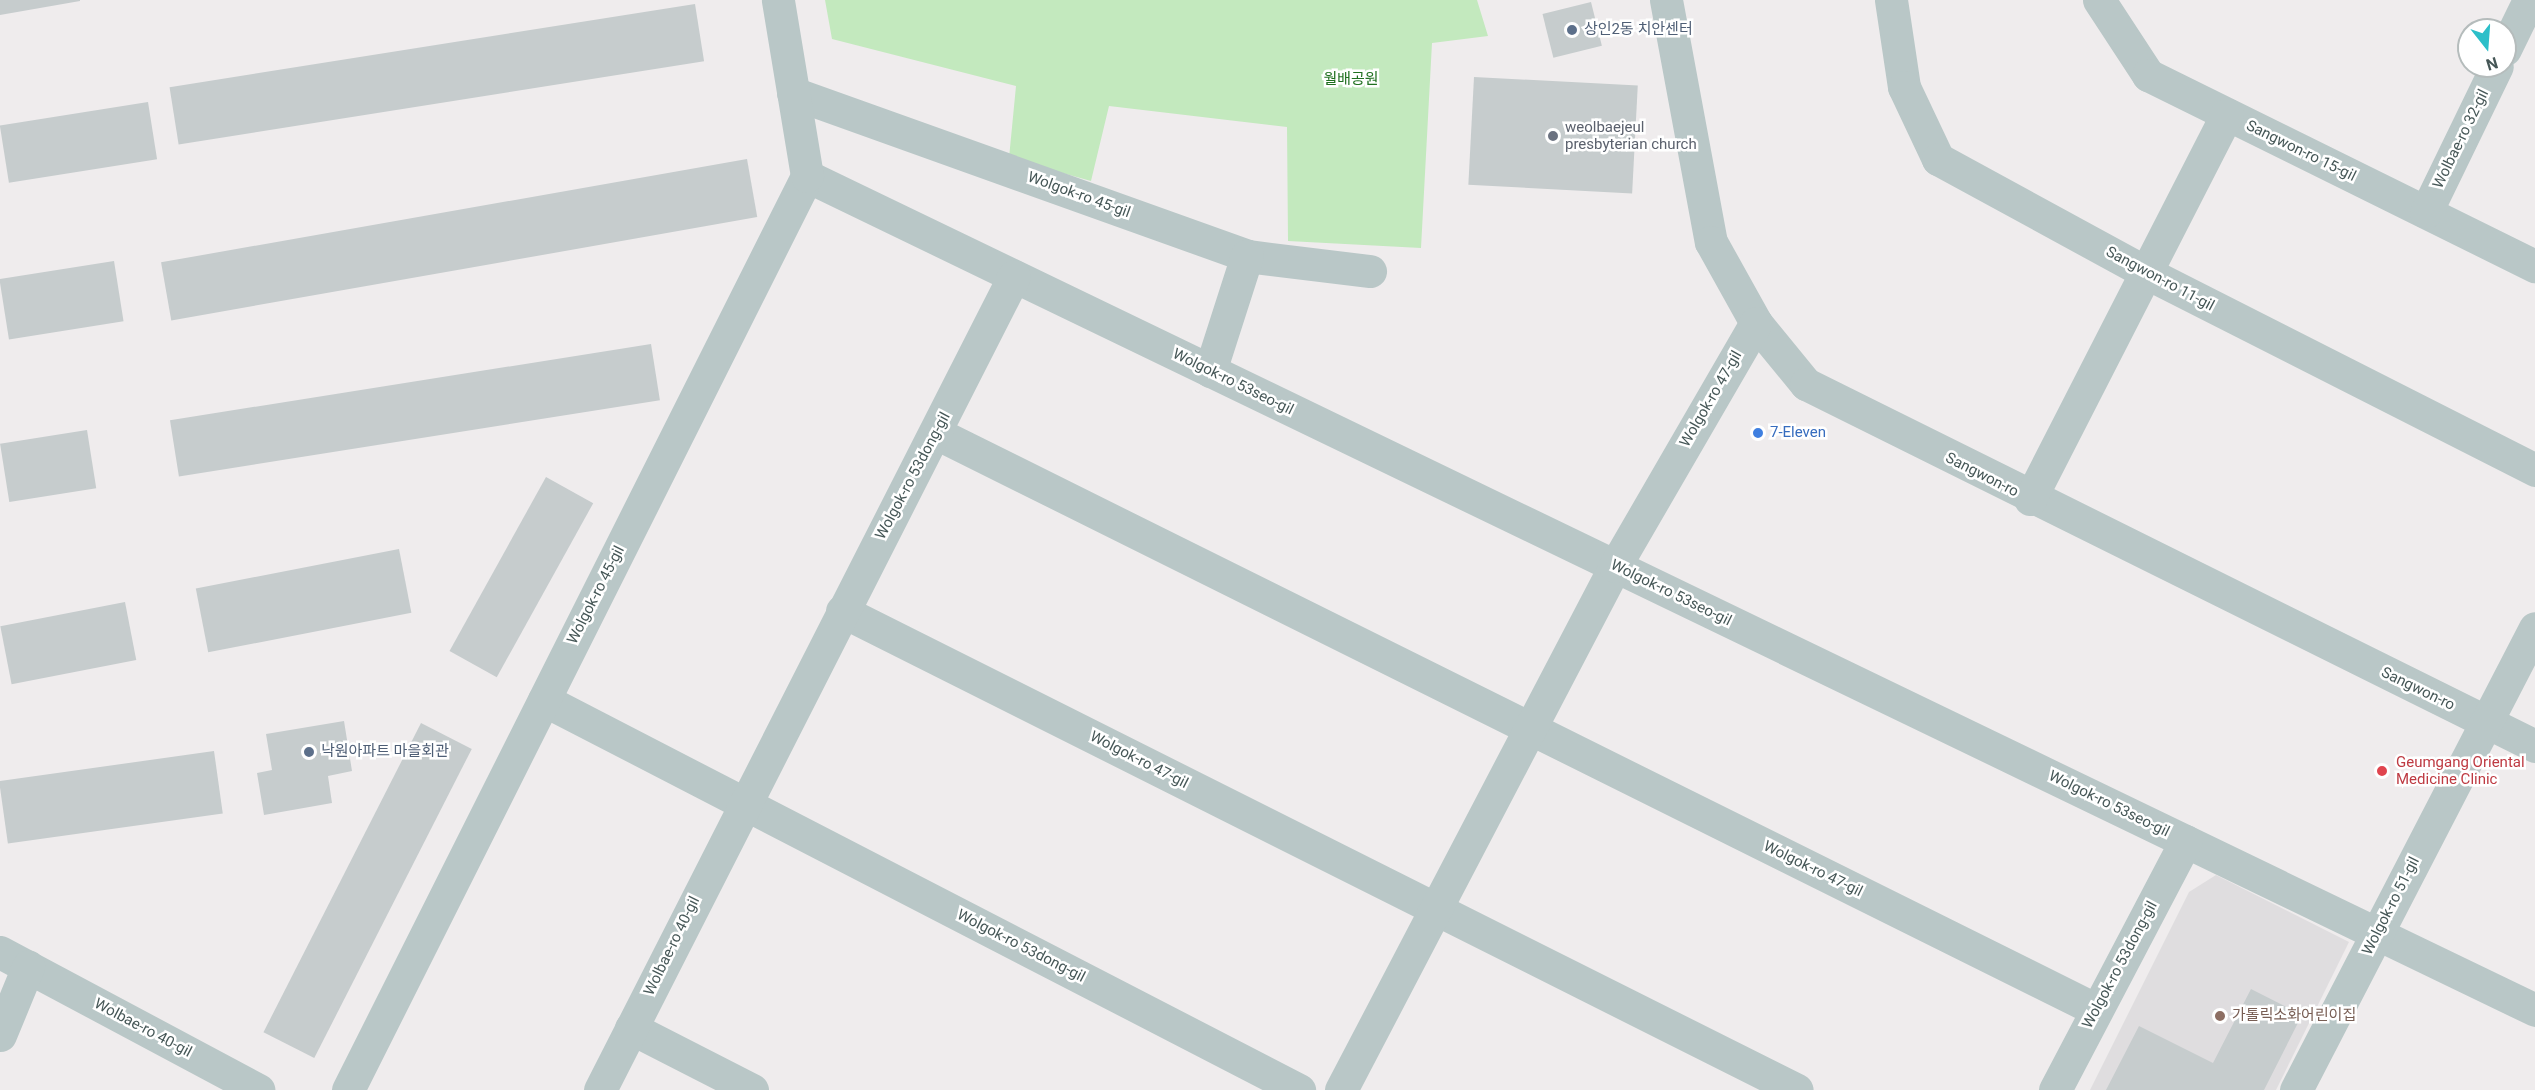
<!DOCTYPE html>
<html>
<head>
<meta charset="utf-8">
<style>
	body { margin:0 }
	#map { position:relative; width:2535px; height:1090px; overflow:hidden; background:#efeced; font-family:Roboto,"Noto Sans KR",sans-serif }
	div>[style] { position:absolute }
	.education>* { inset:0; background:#dfdddf }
	.green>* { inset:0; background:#c3e9be }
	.building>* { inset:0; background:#c6cccd; transform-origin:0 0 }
	.minor>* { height:33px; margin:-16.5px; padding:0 16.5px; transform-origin:16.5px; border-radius:16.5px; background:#b9c7c7 }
	.dots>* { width:16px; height:16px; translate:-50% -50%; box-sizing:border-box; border:3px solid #fff; border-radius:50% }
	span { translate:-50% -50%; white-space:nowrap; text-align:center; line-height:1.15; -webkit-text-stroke:5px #fff; paint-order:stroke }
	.service-label { font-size:15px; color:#4e5e75 }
	.left { translate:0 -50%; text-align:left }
	.park-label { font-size:15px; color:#207020 }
	.worship-label { font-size:15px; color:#5b616d }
	.street-label { font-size:15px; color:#465757 }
	.shop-label { font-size:15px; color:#366cbe }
	.health-label { font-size:15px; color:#be3a42 }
	.education-label { font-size:15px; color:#785e54 }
	.north { position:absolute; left:2457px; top:18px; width:60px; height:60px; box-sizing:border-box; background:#fff; border:2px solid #b5bcbc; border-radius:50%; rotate:163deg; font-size:16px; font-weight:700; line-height:24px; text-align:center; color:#465757 }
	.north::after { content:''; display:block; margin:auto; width:21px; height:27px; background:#2cbfc9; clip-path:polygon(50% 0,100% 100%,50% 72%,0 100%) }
</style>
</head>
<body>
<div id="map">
	<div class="education">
		<div style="clip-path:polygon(2216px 875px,2349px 942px,2276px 1090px,2090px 1090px,2189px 892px)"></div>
	</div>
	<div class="green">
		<div style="clip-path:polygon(825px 0,1477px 0,1488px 36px,1432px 43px,1421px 248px,1288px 241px,1287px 127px,1109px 106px,1091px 181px,1009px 158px,1016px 86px,832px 39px)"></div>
	</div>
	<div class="building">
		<div style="clip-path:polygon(0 0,80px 0,80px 1px,0 15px)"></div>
		<div style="left:1591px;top:2px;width:45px;height:50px;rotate:76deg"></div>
		<div style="left:695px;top:4px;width:58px;height:532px;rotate:81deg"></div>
		<div style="left:1474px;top:77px;width:164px;height:108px;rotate:3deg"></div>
		<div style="left:148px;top:102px;width:58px;height:150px;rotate:81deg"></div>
		<div style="left:747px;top:159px;width:59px;height:595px;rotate:80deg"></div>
		<div style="left:114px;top:261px;width:61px;height:116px;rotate:81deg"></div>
		<div style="left:651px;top:344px;width:57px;height:487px;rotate:81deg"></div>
		<div style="left:87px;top:430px;width:59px;height:88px;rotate:81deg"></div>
		<div style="left:546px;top:477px;width:54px;height:199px;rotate:29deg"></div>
		<div style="left:399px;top:549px;width:65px;height:207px;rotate:79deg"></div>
		<div style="left:125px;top:602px;width:59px;height:127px;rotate:79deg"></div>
		<div style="clip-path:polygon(344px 721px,352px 771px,328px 776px,332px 803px,264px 815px,257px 773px,272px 770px,266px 734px)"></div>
		<div style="left:421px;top:723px;width:57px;height:347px;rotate:27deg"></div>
		<div style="left:214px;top:751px;width:63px;height:217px;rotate:82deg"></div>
		<div style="clip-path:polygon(2251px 989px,2302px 1015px,2264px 1090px,2106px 1090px,2139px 1026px,2213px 1063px)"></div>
	</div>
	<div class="minor">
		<div style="left:1666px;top:0;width:246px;rotate:79.5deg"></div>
		<div style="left:1711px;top:242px;width:93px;rotate:60.9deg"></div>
		<div style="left:1756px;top:323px;width:79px;rotate:50.7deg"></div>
		<div style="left:1806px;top:384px;width:814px;rotate:26.41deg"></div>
		<div style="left:1891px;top:0;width:88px;rotate:81.5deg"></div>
		<div style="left:1904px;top:87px;width:80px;rotate:64.7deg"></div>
		<div style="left:1938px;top:159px;width:234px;rotate:28.6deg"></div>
		<div style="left:2143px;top:271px;width:440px;rotate:26.9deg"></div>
		<div style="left:2099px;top:0;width:90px;rotate:56.8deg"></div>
		<div style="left:2148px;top:75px;width:432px;rotate:26.3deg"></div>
		<div style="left:2505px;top:49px;width:55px;rotate:-63.9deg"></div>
		<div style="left:793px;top:93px;width:482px;rotate:19.7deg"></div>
		<div style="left:1247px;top:256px;width:124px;rotate:7deg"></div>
		<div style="left:807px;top:176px;width:1919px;rotate:25.76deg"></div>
		<div style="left:2426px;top:212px;width:162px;rotate:-64.1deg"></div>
		<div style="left:1210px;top:371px;width:121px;rotate:-72.2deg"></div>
		<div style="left:936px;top:433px;width:1294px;rotate:26.43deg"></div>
		<div style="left:2030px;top:499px;width:432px;rotate:-62.9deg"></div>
		<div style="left:842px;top:611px;width:1068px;rotate:26.64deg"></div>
		<div style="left:544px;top:700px;width:850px;rotate:27.32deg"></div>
		<div style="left:0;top:952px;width:293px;rotate:28.1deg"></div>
		<div style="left:631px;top:1028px;width:136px;rotate:27.1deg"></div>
		<div style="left:0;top:1035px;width:74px;rotate:-67.6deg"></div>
		<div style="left:348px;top:1090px;width:1023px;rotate:-63.33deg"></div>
		<div style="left:807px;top:176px;width:178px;rotate:-99.4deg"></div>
		<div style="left:600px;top:1090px;width:913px;rotate:-63.04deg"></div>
		<div style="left:1341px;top:1090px;width:591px;rotate:-62.39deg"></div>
		<div style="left:1615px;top:566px;width:281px;rotate:-59.9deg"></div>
		<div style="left:2055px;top:1090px;width:281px;rotate:-62.3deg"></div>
		<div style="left:2296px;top:1090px;width:520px;rotate:-62.65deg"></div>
	</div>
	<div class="dots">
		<div style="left:1572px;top:30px;background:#5c6f8a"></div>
		<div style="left:1553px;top:136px;background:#6b7280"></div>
		<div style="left:1758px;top:433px;background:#3f7fe0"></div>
		<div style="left:309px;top:752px;background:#5c6f8a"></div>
		<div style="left:2382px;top:771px;background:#e0444e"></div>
		<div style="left:2220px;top:1016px;background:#8d6e63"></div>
	</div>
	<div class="service-label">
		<span class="left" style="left:1584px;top:30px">상인2동 치안센터</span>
		<span class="left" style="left:321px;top:752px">낙원아파트 마을회관</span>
	</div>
	<div class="park-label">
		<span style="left:1351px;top:80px">월배공원</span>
	</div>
	<div class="worship-label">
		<span class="left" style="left:1565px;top:136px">weolbaejeul<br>presbyterian church</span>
	</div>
	<div class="street-label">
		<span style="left:2461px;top:139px;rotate:-64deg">Wolbae-ro 32-gil</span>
		<span style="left:2301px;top:151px;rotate:26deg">Sangwon-ro 15-gil</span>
		<span style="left:1079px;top:195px;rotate:20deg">Wolgok-ro 45-gil</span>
		<span style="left:2160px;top:279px;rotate:28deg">Sangwon-ro 11-gil</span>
		<span style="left:1233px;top:382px;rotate:26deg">Wolgok-ro 53seo-gil</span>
		<span style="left:1711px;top:399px;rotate:-60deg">Wolgok-ro 47-gil</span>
		<span style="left:1982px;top:475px;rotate:27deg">Sangwon-ro</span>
		<span style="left:913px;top:476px;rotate:-62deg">Wolgok-ro 53dong-gil</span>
		<span style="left:1671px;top:593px;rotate:26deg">Wolgok-ro 53seo-gil</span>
		<span style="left:596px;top:595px;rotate:-63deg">Wolgok-ro 45-gil</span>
		<span style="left:2418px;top:689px;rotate:26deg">Sangwon-ro</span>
		<span style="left:1139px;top:760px;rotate:27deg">Wolgok-ro 47-gil</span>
		<span style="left:2109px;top:804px;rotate:26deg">Wolgok-ro 53seo-gil</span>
		<span style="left:1813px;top:869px;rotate:26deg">Wolgok-ro 47-gil</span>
		<span style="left:2391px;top:906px;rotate:-63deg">Wolgok-ro 51-gil</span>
		<span style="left:672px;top:946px;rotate:-64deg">Wolbae-ro 40-gil</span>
		<span style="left:1021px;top:946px;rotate:27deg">Wolgok-ro 53dong-gil</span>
		<span style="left:2120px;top:965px;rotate:-62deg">Wolgok-ro 53dong-gil</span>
		<span style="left:143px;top:1028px;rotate:28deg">Wolbae-ro 40-gil</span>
	</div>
	<div class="shop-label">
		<span class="left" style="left:1770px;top:433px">7-Eleven</span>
	</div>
	<div class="health-label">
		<span class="left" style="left:2396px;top:771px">Geumgang Oriental<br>Medicine Clinic</span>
	</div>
	<div class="education-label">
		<span class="left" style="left:2232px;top:1016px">가톨릭소화어린이집</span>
	</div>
	<div class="north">N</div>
</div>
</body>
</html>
